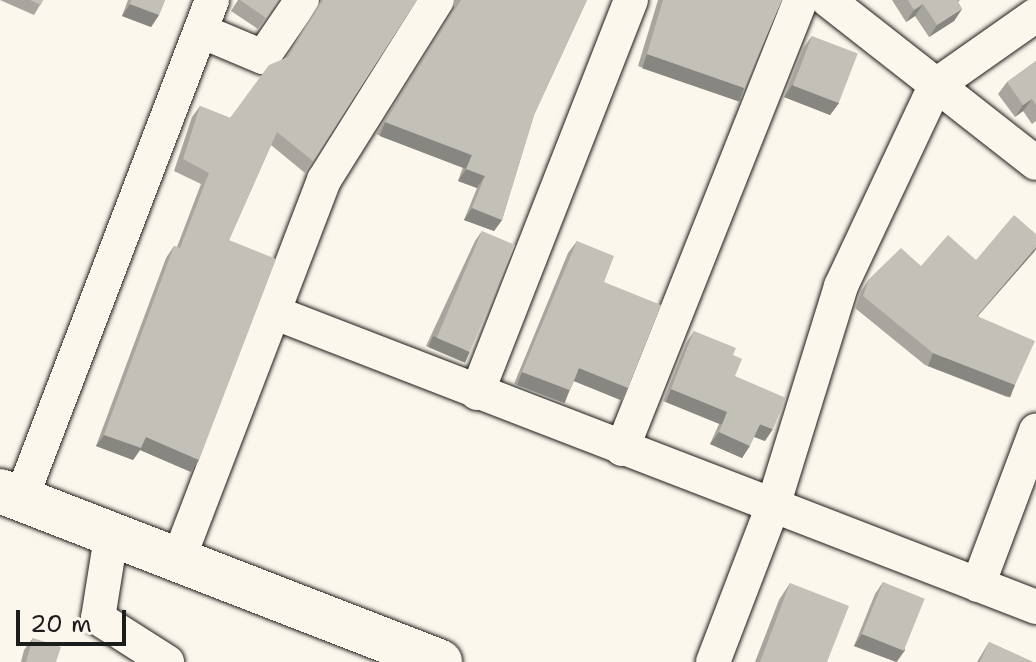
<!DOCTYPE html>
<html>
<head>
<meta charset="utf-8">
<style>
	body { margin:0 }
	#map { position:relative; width:1036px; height:662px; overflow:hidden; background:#fbf7ec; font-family:"Shantell Sans",sans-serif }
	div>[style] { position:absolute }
	.roads { filter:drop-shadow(0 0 2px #1c1c1c) drop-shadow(0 0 2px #1c1c1c) }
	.street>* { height:34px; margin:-17px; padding:0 17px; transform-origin:17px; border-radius:17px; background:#fbf7ec }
	.secondary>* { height:44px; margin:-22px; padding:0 22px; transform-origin:22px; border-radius:22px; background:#fbf7ec }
	.wall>* { inset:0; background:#a8a59e }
	.shaded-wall>* { inset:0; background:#888681; transform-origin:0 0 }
	.building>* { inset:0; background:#c3c0b8; transform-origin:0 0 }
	span { translate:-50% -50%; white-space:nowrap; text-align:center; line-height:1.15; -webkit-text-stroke:6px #fbf7ec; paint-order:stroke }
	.scale { position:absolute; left:16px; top:610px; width:110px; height:36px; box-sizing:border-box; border:4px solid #1c1c1c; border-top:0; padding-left:10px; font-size:24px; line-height:28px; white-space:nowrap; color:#1c1c1c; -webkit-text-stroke:6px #fbf7ec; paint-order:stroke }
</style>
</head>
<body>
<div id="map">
	<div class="roads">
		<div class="street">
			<div style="left:828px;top:0;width:264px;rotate:38.1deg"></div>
			<div style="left:201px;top:31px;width:67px;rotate:22.8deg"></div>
			<div style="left:263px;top:57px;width:69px;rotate:-55.6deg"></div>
			<div style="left:278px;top:314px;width:813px;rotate:21.13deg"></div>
			<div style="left:477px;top:393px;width:422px;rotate:-68.6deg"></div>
			<div style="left:622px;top:449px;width:483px;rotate:-68.3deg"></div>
			<div style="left:21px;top:499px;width:534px;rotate:-69.05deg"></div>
			<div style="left:111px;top:537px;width:82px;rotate:99.1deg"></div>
			<div style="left:98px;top:618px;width:82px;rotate:32.5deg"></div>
			<div style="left:177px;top:563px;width:410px;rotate:-69deg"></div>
			<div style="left:324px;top:180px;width:213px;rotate:-57.9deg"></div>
			<div style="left:978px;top:585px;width:165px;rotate:-69.4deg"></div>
			<div style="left:713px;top:662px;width:167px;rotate:-69deg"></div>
			<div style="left:773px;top:506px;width:230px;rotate:-72.8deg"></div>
			<div style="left:841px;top:286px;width:221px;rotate:-64.8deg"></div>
			<div style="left:935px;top:86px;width:123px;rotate:-35.1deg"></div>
		</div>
		<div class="secondary">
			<div style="left:0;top:491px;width:472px;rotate:21.2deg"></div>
		</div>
	</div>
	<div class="wall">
		<div style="clip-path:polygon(0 0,43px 0,34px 15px)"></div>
		<div style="clip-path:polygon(128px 0,165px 0,159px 15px,151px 27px,122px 16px)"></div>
		<div style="clip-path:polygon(238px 0,278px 0,258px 29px,231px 11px)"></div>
		<div style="clip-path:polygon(321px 0,417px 0,305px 173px,271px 145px,229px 240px,191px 472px,140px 450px,133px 460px,96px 446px,166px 258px,174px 246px,177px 247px,201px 184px,174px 171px,192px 117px,200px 106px,230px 118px,286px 57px)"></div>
		<div style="clip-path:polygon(454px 0,587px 0,534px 115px,502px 220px,494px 231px,464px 220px,477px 188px,458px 181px,463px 167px,376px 134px,454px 10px)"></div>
		<div style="clip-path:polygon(658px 0,782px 0,736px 100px,638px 66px)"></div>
		<div style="clip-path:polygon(892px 0,960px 0,958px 2px,962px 9px,954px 21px,929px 37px,915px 16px,906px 22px)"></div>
		<div style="clip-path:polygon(812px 36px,839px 103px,830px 115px,784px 97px,803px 48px)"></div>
		<div style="clip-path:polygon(1036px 61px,1036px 121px,1032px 124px,1023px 111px,1015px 117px,998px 94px,1007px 82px)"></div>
		<div style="clip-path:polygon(482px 231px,463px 362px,426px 346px,475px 241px)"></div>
		<div style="clip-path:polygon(1036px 234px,1036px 249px,978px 316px,1015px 385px,1007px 397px,925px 365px,855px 308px,861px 291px,869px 279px,921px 266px,976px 260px)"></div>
		<div style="clip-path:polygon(577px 241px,604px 282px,628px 388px,620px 400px,574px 381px,570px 390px,562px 402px,514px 384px,568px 253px)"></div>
		<div style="clip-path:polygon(694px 331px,733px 355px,735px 376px,765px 441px,754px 437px,742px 458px,710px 444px,719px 424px,663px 401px,686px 343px)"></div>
		<div style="clip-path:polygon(883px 582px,905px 650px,897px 662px,854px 646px,875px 594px)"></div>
		<div style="clip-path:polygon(790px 583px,827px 662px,755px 662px,779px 600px)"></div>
		<div style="clip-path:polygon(33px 638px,56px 662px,21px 662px,24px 650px)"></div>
		<div style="clip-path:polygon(989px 642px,1033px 662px,977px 662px)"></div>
	</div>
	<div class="shaded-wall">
		<div style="clip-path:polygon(130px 4px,159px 15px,151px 27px,122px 16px)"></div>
		<div style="clip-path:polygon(923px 4px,915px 16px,906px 22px,914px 10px)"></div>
		<div style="clip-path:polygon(962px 9px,954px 21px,929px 37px,937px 25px)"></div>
		<div style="left:647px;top:54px;width:103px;height:15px;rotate:19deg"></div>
		<div style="clip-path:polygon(792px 85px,839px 103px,830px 115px,784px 97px)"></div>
		<div style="clip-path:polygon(1032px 99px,1023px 111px,1015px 117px,1023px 105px)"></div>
		<div style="left:385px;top:122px;width:93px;height:15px;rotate:21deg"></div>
		<div style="clip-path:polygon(466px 169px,485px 176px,477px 188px,458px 181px)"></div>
		<div style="clip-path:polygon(472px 208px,502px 220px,494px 231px,464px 220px)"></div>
		<div style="clip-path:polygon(1036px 247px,1035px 251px,968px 327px,977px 316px)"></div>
		<div style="left:433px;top:336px;width:40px;height:12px;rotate:23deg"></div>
		<div style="left:933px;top:353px;width:88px;height:14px;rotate:21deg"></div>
		<div style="left:579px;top:368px;width:53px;height:14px;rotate:22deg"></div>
		<div style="left:522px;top:372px;width:51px;height:14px;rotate:21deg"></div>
		<div style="left:671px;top:389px;width:61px;height:14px;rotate:22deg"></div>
		<div style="clip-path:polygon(760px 424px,773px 429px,765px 441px,752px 436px)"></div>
		<div style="clip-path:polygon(719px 432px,750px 446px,742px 458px,710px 444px)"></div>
		<div style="clip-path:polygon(104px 435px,146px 437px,199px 460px,191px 472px,140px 450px,133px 460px,96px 446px)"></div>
		<div style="clip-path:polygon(862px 634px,905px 650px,896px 662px,854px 646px)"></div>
	</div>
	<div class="building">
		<div style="clip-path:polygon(30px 0,43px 0,41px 5px)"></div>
		<div style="clip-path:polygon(131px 0,165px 0,159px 15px,130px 4px)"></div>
		<div style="clip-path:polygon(240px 0,278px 0,266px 18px)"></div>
		<div style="clip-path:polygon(323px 0,417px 0,313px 161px,277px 132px,229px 240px,276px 259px,199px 460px,146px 437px,141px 448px,104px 435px,174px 246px,180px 248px,209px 173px,183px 159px,200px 106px,230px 118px,269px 65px,288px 57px)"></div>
		<div style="clip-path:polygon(461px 0,587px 0,534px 115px,502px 220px,472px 208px,485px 176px,466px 169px,472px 155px,385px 122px)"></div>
		<div style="clip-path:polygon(663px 0,782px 0,744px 88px,647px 54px)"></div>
		<div style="clip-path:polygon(908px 0,957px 0,962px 9px,937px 25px,923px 4px,914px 10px)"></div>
		<div style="left:812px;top:36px;width:49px;height:53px;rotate:21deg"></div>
		<div style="clip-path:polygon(1036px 61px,1036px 105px,1032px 99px,1023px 105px,1007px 82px)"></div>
		<div style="clip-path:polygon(1014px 215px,1036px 234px,1036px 247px,977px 316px,1035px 341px,1015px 385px,933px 353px,863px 296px,869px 279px,901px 248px,921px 266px,948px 235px,976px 260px)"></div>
		<div style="left:482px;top:231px;width:36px;height:116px;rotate:23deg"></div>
		<div style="clip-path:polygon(577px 241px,614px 256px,604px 282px,661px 305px,628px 388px,579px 368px,570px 390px,522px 372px)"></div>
		<div style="clip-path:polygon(694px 331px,736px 348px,733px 355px,742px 359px,735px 376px,786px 398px,773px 429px,760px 424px,750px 446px,719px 432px,727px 412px,671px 389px)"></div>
		<div style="left:883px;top:582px;width:45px;height:56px;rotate:22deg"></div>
		<div style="clip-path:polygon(790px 583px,849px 606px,827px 662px,760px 662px)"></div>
		<div style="clip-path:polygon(33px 638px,61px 647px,56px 662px,26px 662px)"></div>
		<div style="clip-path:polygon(989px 642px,1033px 662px,980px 662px)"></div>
	</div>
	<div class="scale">20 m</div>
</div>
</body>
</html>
